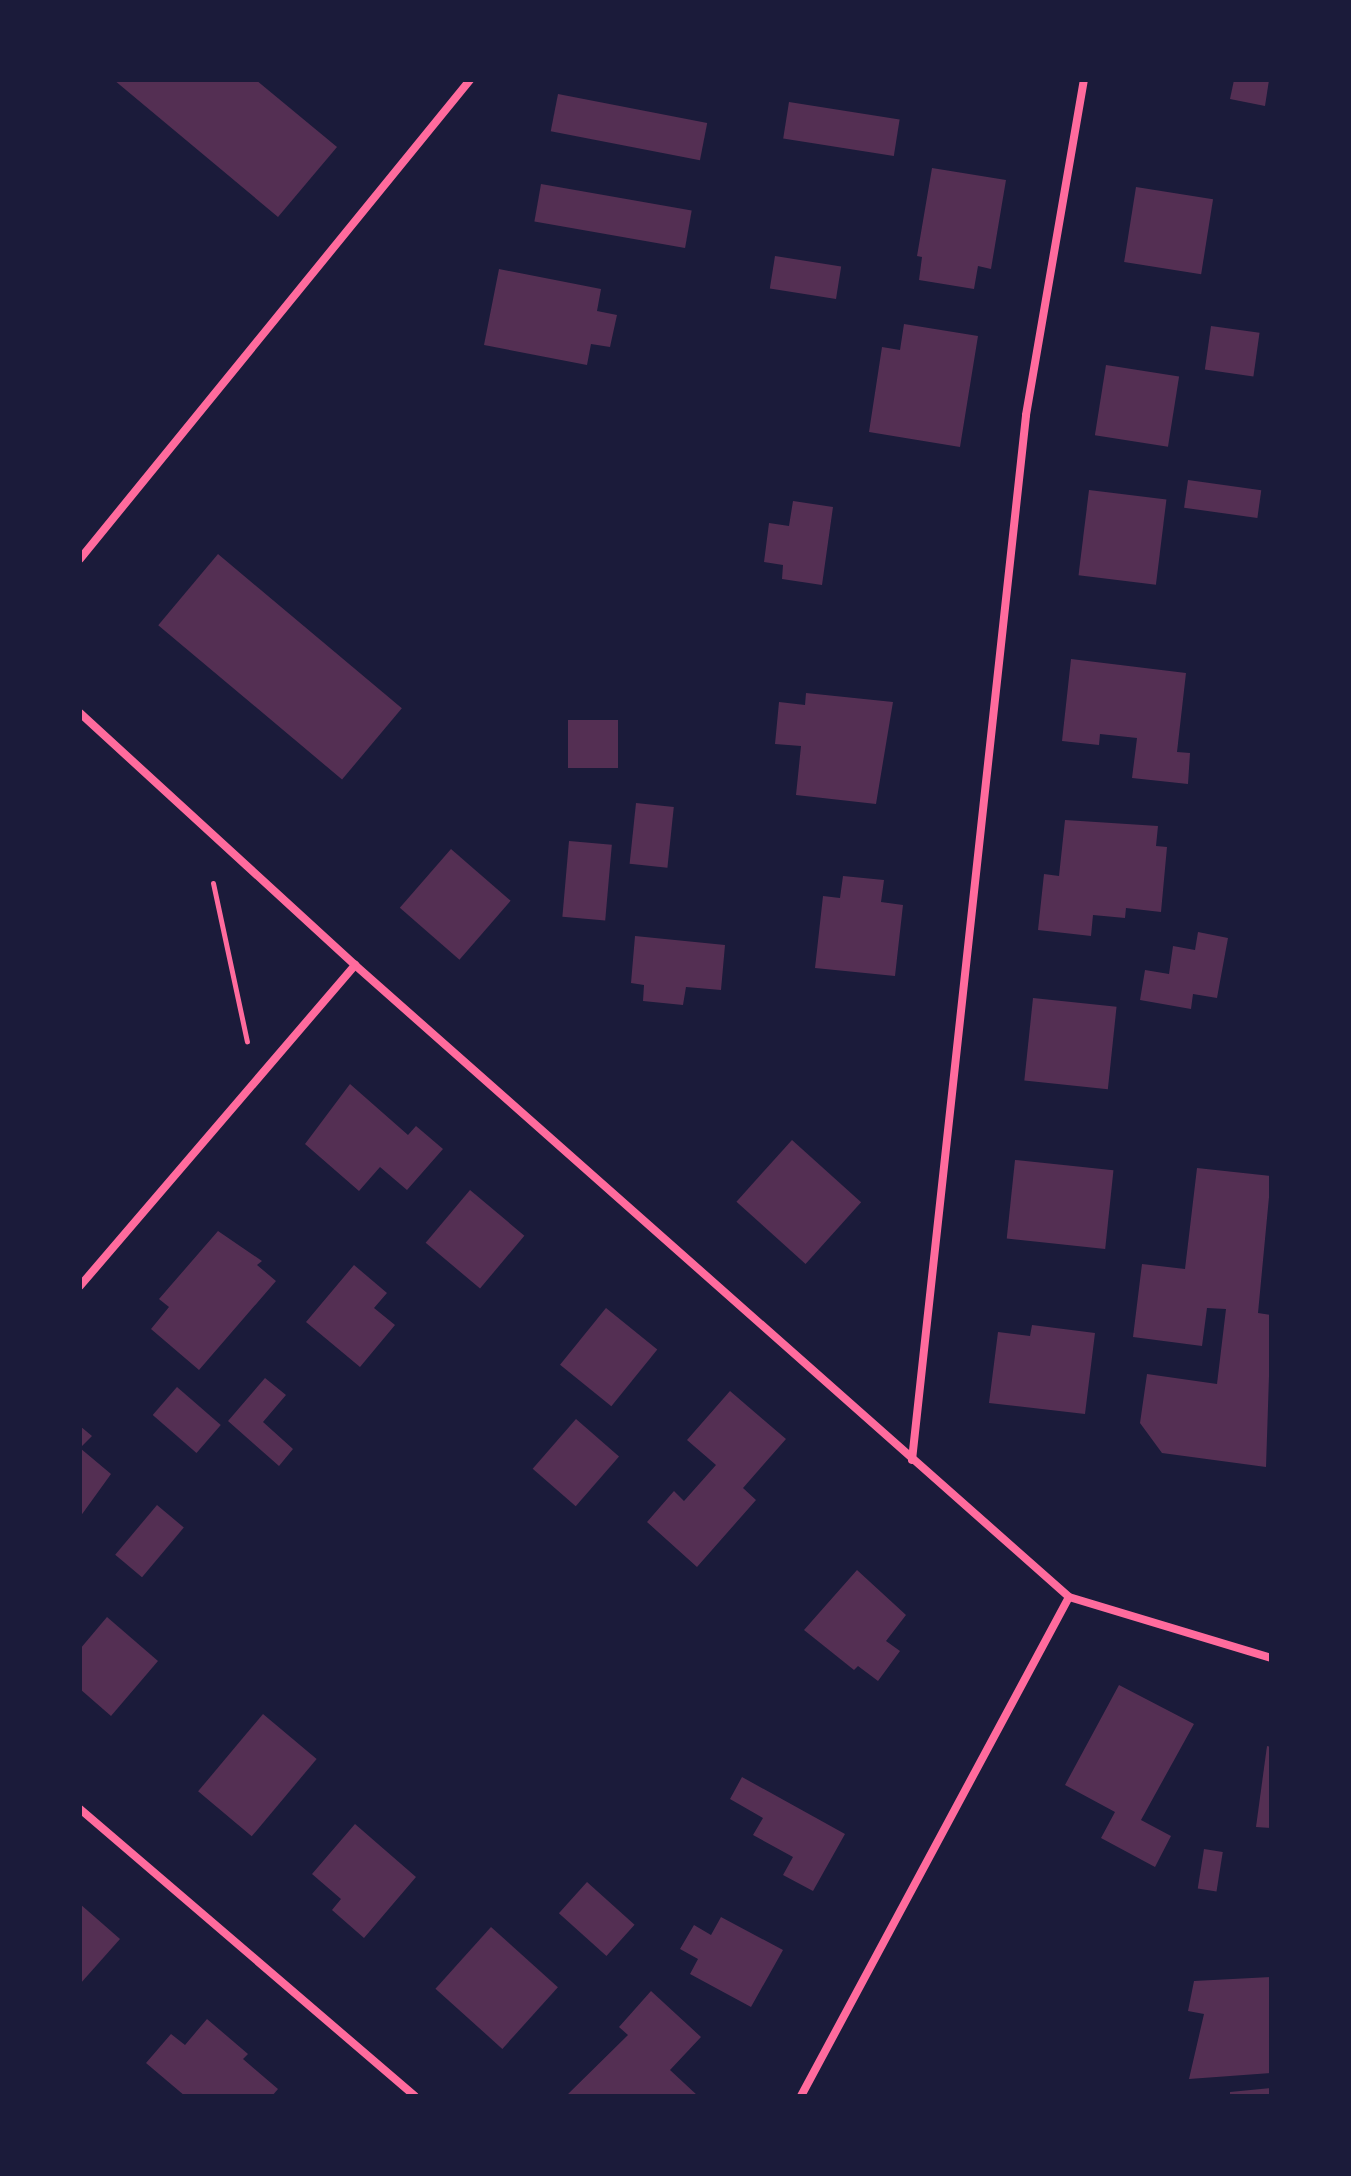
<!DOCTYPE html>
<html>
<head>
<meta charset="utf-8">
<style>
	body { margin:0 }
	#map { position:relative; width:1351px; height:2176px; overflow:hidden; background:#1b1b3a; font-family:"Open Sans",sans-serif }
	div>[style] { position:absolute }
	.building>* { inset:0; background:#542f53; transform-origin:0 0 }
	.path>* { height:5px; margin:-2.5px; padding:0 2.5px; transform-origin:2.5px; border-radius:2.5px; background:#ff6b9d }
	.minor>* { height:8px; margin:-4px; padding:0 4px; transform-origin:4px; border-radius:4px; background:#ff6b9d }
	span { translate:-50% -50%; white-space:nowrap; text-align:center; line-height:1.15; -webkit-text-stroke:8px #1b1b3a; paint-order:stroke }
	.frame { position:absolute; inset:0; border:82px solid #1b1b3a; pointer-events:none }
</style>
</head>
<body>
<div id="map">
	<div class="building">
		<div style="clip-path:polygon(114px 80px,256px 80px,337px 147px,278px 217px)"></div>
		<div style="clip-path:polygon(1234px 80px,1269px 80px,1265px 106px,1230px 99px)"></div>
		<div style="left:558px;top:94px;width:152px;height:38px;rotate:11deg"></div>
		<div style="left:789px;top:102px;width:112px;height:37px;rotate:9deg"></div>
		<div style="clip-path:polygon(932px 168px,1006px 180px,991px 269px,978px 266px,974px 289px,919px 280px,922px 257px,917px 256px)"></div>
		<div style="left:541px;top:184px;width:153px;height:38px;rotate:10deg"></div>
		<div style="left:1136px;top:187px;width:78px;height:76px;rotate:9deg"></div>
		<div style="left:775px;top:256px;width:67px;height:33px;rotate:9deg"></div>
		<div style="clip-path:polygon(499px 269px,601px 289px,597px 311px,617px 315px,610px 347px,591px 344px,587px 365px,484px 345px)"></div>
		<div style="clip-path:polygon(904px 324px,978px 336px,960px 447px,869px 432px,882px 347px,900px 350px)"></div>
		<div style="left:1211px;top:326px;width:49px;height:44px;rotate:8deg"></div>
		<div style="left:1106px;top:365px;width:74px;height:71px;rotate:9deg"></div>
		<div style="left:1188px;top:480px;width:74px;height:28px;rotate:8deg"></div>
		<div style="left:1089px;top:490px;width:78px;height:86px;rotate:7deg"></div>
		<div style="clip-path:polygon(793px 501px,833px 507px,822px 585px,782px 579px,783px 565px,764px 562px,769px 523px,789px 526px)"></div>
		<div style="left:218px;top:554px;width:240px;height:93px;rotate:40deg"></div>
		<div style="clip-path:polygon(1071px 659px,1186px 673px,1177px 752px,1190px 753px,1188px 784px,1132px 778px,1137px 738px,1100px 734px,1099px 745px,1062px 741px)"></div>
		<div style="clip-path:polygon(806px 693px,893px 702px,876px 804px,796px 795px,801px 746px,775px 744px,779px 702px,805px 705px)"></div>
		<div style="left:618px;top:720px;width:48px;height:50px;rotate:90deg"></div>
		<div style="left:636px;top:803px;width:38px;height:61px;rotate:6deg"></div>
		<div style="clip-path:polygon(1065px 820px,1158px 826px,1156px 846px,1167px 847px,1161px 912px,1126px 908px,1125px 918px,1093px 915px,1091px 936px,1038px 930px,1044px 874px,1059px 876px)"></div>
		<div style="left:569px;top:841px;width:43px;height:76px;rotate:5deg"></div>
		<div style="left:451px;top:849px;width:79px;height:78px;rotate:41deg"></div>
		<div style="clip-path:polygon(843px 876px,884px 880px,881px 902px,903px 905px,895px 976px,815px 968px,823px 896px,840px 898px)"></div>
		<div style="clip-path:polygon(1198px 932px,1228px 938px,1217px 998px,1193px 994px,1191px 1009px,1140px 1000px,1145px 970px,1169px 974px,1173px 946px,1195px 950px)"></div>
		<div style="clip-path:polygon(635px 936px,725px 945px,721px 990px,686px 987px,683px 1005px,643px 1001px,644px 985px,631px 983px)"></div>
		<div style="left:1033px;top:998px;width:84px;height:83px;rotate:6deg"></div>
		<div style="clip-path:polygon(350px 1084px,408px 1135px,416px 1126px,443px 1149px,407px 1190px,380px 1167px,359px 1191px,305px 1144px)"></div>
		<div style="left:792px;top:1140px;width:93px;height:83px;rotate:42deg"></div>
		<div style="left:1015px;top:1160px;width:99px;height:79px;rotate:6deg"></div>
		<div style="clip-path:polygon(1197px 1168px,1271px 1176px,1258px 1313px,1271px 1315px,1266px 1467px,1162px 1453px,1140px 1423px,1147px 1374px,1217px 1384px,1226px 1309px,1207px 1308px,1202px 1346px,1133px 1337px,1142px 1264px,1185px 1269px)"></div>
		<div style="left:470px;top:1190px;width:71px;height:69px;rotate:40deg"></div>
		<div style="clip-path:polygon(218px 1231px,262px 1261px,257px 1265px,276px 1281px,199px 1370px,151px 1329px,169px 1307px,159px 1299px)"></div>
		<div style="clip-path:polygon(354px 1265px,387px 1293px,374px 1308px,395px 1325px,360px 1367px,306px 1322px)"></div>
		<div style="left:606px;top:1308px;width:66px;height:73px;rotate:39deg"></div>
		<div style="clip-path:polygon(1032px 1325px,1095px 1333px,1085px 1414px,989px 1403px,998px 1332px,1030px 1336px)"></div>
		<div style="clip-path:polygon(265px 1378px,286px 1395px,263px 1422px,293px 1449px,279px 1466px,228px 1421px)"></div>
		<div style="left:177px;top:1387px;width:58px;height:37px;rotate:41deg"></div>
		<div style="clip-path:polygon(730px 1391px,786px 1439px,743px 1488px,756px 1500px,697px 1567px,647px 1522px,674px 1491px,684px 1501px,716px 1465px,687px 1440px)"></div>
		<div style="left:576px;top:1419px;width:57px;height:66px;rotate:41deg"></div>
		<div style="clip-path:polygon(80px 1426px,92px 1436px,80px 1448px,111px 1474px,80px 1517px)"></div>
		<div style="left:157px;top:1505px;width:35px;height:65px;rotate:40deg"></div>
		<div style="clip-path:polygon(857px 1570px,906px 1615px,886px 1641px,900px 1651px,878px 1681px,858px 1666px,854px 1670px,804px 1630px)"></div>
		<div style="clip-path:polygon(107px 1617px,158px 1661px,111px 1716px,80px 1689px,80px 1649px)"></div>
		<div style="clip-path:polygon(1119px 1685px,1194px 1724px,1141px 1820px,1171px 1836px,1155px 1867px,1101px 1838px,1115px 1812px,1065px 1785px)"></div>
		<div style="left:263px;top:1714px;width:70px;height:101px;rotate:40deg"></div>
		<div style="clip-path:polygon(1267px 1746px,1271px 1747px,1271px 1828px,1256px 1827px)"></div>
		<div style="clip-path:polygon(742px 1777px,845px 1834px,813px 1891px,783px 1875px,793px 1857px,753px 1835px,763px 1818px,730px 1799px)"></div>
		<div style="clip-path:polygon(355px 1824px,416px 1877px,364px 1938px,332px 1910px,341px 1899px,312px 1874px)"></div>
		<div style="left:1204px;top:1849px;width:19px;height:40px;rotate:9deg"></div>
		<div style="left:587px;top:1882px;width:64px;height:42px;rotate:42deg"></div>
		<div style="clip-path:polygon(80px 1904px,120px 1939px,80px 1984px)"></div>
		<div style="clip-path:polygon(721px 1917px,783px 1950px,751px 2007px,690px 1974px,698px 1959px,680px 1949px,694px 1925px,711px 1935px)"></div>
		<div style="left:491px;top:1927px;width:90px;height:83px;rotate:42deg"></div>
		<div style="clip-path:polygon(1271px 1977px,1271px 2073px,1189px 2079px,1204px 2014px,1188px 2011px,1194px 1981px)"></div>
		<div style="clip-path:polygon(651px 1991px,701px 2037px,670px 2070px,698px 2096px,566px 2096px,628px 2035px,619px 2027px)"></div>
		<div style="clip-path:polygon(207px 2019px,248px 2054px,243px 2059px,278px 2089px,272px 2096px,185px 2096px,146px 2063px,171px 2034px,185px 2045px)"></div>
		<div style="clip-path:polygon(1271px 2088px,1271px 2096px,1230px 2096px,1230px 2092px)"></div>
	</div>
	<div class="path">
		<div style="left:213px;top:883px;width:162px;rotate:77.9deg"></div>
	</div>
	<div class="minor">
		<div style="left:80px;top:559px;width:618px;rotate:-50.85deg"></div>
		<div style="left:80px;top:713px;width:373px;rotate:42.5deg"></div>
		<div style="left:355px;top:965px;width:954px;rotate:41.51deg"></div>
		<div style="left:1069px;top:1597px;width:211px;rotate:16.8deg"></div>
		<div style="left:80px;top:1286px;width:423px;rotate:-49.4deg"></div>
		<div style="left:912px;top:1460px;width:1051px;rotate:-83.77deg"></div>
		<div style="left:1026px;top:415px;width:340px;rotate:-80.2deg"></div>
		<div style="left:80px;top:1809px;width:441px;rotate:40.6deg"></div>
		<div style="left:801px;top:2096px;width:566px;rotate:-61.76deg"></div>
	</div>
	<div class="frame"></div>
</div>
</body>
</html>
